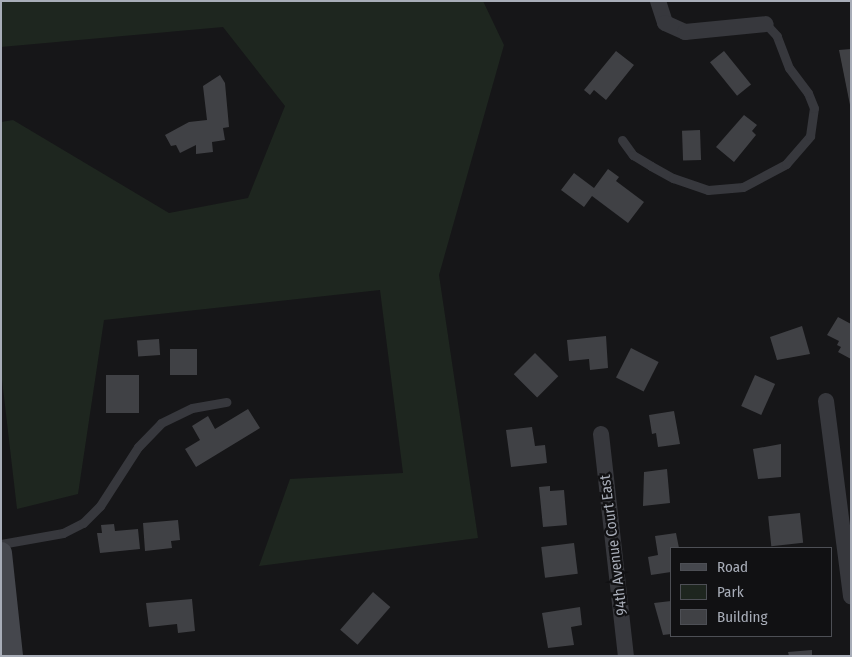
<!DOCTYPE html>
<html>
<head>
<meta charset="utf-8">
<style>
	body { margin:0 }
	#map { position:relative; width:852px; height:657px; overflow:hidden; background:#161618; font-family:"Fira Sans Condensed",sans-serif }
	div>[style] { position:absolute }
	.green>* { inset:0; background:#1e261f }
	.building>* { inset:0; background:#404145; transform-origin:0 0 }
	.lane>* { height:9px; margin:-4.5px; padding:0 4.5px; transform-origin:4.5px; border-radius:4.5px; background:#37383d }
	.street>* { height:16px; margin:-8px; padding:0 8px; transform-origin:8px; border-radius:8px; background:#37383d }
	.secondary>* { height:22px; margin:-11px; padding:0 11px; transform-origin:11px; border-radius:11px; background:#45474d }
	span { translate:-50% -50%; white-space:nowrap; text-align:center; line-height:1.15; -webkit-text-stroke:4.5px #111113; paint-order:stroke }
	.street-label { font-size:15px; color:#a8adb8 }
	.frame { position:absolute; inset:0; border:2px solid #a8adb8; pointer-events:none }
	.legend { position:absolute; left:670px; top:547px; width:162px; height:90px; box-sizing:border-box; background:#111113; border:1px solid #4d4f55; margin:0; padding:6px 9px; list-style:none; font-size:15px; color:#a8adb8 }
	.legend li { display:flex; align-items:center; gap:10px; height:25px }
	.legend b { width:25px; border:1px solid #4d4f55 }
</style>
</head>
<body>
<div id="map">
	<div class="green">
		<div style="clip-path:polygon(1px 1px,483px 1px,504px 45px,439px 275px,478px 538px,259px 566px,290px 479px,403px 473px,380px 290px,104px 320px,78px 494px,17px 509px,1px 371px,1px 122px,13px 120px,169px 213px,248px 198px,285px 106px,223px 27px,1px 47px)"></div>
	</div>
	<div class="building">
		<div style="clip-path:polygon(851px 49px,851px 105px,850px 105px,839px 50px)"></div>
		<div style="clip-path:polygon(616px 51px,634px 65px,606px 100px,594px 90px,590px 95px,584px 90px)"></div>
		<div style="left:724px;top:51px;width:43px;height:18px;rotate:51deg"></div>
		<div style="clip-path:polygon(220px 75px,225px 83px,229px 127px,223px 128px,225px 140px,212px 142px,213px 152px,196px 154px,196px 145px,180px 153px,176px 145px,171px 146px,165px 135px,189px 122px,207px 120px,203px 86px)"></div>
		<div style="clip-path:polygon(744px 115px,757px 125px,752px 131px,756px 135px,734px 162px,716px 147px)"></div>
		<div style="left:700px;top:130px;width:30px;height:18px;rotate:88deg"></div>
		<div style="clip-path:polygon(608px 169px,619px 177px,616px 181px,644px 202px,628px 223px,592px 196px,584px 207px,561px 190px,574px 173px,594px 188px)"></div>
		<div style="clip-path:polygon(838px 317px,851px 324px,851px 359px,838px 352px,841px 347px,837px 345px,839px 341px,827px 335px)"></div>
		<div style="clip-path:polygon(802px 326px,810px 354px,777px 360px,770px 337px)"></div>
		<div style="clip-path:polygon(606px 336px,608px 368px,590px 370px,589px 359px,569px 361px,567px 340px)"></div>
		<div style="left:159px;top:339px;width:16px;height:22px;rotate:86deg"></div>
		<div style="left:631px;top:348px;width:31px;height:33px;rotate:27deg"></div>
		<div style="left:170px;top:349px;width:27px;height:26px"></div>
		<div style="left:535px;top:353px;width:33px;height:30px;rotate:45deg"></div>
		<div style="left:106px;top:375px;width:33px;height:38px"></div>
		<div style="left:755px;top:375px;width:22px;height:34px;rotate:24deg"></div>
		<div style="clip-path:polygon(248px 409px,260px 428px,196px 467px,185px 449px,200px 440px,192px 426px,208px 416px,215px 429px)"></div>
		<div style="clip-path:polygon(674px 411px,680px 444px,658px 447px,656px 433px,652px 434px,649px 415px)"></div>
		<div style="clip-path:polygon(532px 427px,535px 446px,545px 445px,547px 463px,511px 467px,506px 430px)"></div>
		<div style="clip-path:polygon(781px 444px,781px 477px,758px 479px,753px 449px)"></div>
		<div style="clip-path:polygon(667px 469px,670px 503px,643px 506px,644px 472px)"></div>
		<div style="clip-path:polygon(550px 486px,550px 491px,564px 490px,567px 525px,543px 527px,539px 487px)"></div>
		<div style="left:800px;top:513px;width:30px;height:32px;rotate:84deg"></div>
		<div style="clip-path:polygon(178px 520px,180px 540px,171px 541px,172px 548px,145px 551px,143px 523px)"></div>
		<div style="clip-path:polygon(114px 524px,115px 531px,138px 529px,140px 549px,100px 553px,97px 533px,102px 533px,101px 525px)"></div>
		<div style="clip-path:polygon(676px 533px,679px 548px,671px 548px,671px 572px,651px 575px,648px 557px,658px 555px,655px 536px)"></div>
		<div style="left:574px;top:543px;width:31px;height:33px;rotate:83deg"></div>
		<div style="left:373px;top:592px;width:23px;height:50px;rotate:41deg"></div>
		<div style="clip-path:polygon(192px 599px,195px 631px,178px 633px,177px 624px,149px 627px,146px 603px)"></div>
		<div style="clip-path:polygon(671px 601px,671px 634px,663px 635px,654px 603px)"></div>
		<div style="clip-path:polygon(580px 607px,582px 625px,571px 627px,574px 645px,548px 648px,542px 613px)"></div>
		<div style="clip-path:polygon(812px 650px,812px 656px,789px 656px,788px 652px)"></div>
	</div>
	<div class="lane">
		<div style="left:622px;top:140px;width:19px;rotate:54deg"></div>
		<div style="left:633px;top:155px;width:21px;rotate:31deg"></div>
		<div style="left:651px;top:166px;width:25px;rotate:29deg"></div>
		<div style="left:673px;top:178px;width:37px;rotate:19deg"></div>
		<div style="left:708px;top:190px;width:35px;rotate:-5deg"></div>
		<div style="left:743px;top:187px;width:49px;rotate:-28.1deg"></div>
		<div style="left:786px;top:164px;width:37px;rotate:-49deg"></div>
		<div style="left:810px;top:136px;width:28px;rotate:-82deg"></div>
		<div style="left:814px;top:108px;width:16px;rotate:-112deg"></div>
		<div style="left:808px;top:93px;width:31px;rotate:-127deg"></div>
		<div style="left:789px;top:68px;width:34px;rotate:-111deg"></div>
		<div style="left:777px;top:36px;width:16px;rotate:-133deg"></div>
		<div style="left:1px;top:544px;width:63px;rotate:-10.1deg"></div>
		<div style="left:63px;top:533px;width:22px;rotate:-27deg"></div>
		<div style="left:83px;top:523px;width:24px;rotate:-45deg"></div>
		<div style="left:100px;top:506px;width:70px;rotate:-57.2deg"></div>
		<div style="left:138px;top:447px;width:33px;rotate:-46deg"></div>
		<div style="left:161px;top:423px;width:34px;rotate:-26deg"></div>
		<div style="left:192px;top:408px;width:35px;rotate:-10deg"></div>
	</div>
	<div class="street">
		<div style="left:658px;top:1px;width:23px;rotate:72deg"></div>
		<div style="left:665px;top:23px;width:22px;rotate:24deg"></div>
		<div style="left:685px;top:32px;width:81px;rotate:-5.6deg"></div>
		<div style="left:826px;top:401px;width:197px;rotate:82.7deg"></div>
		<div style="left:601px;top:434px;width:223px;rotate:83.6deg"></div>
	</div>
	<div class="secondary">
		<div style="left:1px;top:553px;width:104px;rotate:83.9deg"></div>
	</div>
	<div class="street-label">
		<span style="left:614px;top:545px;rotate:-97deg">94th Avenue Court East</span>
	</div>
	<div class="frame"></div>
	<ul class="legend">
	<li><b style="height:6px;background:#45474d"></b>Road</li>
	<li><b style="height:14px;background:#1e261f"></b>Park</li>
	<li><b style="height:14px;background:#404145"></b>Building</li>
	</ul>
</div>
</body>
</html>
